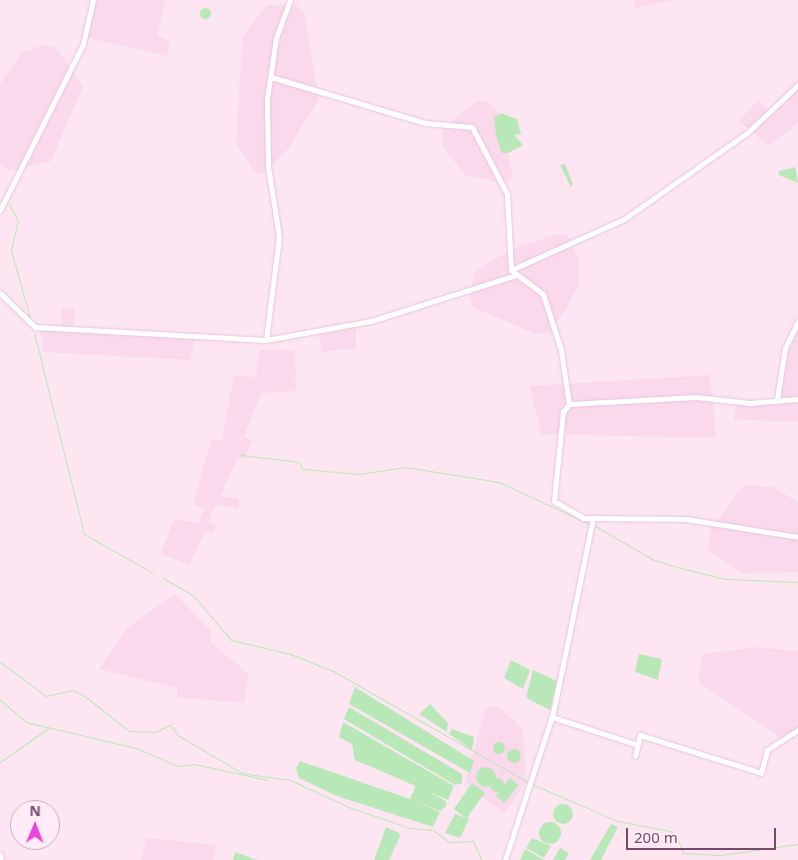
<!DOCTYPE html>
<html>
<head>
<meta charset="utf-8">
<style>
	body { margin:0 }
	#map { position:relative; width:798px; height:860px; overflow:hidden; background:#fde5f2; font-family:"Noto Sans",sans-serif }
	div>[style] { position:absolute }
	.residential>* { inset:0; background:#fad9ec }
	.water>* { inset:0; background:#b8e8b8; transform-origin:0 0 }
	.round { border-radius:50% }
	.stream>* { height:1px; margin:-0.5px; padding:0 0.5px; transform-origin:0.5px; border-radius:0.5px; background:#b8e8b8 }
	.roads { filter:drop-shadow(0 0 1px #e7c4dc) drop-shadow(0 0 1px #e7c4dc) }
	.minor>* { height:5px; margin:-2.5px; padding:0 2.5px; transform-origin:2.5px; border-radius:2.5px; background:#fff }
	span { translate:-50% -50%; white-space:nowrap; text-align:center; line-height:1.15; -webkit-text-stroke:4.5px #ffecf6; paint-order:stroke }
	.north { position:absolute; left:10px; top:800px; width:50px; height:50px; box-sizing:border-box; background:#ffecf6; border:1px solid #c9abbf; border-radius:50%; rotate:1deg; font-size:14px; font-weight:700; line-height:20px; text-align:center; color:#77496d }
	.north::after { content:''; display:block; margin:auto; width:18px; height:22px; background:#ec45de; clip-path:polygon(50% 0,100% 100%,50% 72%,0 100%) }
	.scale { position:absolute; left:626px; top:828px; width:150px; height:22px; box-sizing:border-box; border:2px solid #77496d; border-top:0; padding-left:6px; font-size:15px; line-height:18px; white-space:nowrap; color:#77496d; -webkit-text-stroke:4px #ffecf6; paint-order:stroke }
</style>
</head>
<body>
<div id="map">
	<div class="residential">
		<div style="clip-path:polygon(95px 0,165px 0,157px 36px,170px 41px,167px 56px,88px 38px)"></div>
		<div style="clip-path:polygon(635px 0,674px 0,635px 8px)"></div>
		<div style="clip-path:polygon(267px 5px,295px 5px,304px 11px,319px 100px,287px 150px,263px 174px,254px 171px,236px 142px,243px 36px)"></div>
		<div style="clip-path:polygon(44px 45px,56px 48px,83px 86px,51px 161px,9px 171px,0 164px,0 84px,22px 52px)"></div>
		<div style="clip-path:polygon(798px 81px,798px 123px,769px 146px,739px 121px,758px 100px,768px 110px)"></div>
		<div style="clip-path:polygon(477px 101px,486px 101px,497px 111px,513px 174px,511px 180px,503px 183px,464px 175px,442px 144px,444px 127px)"></div>
		<div style="clip-path:polygon(560px 233px,568px 236px,578px 258px,579px 286px,551px 332px,536px 334px,474px 308px,470px 297px,475px 271px,512px 249px)"></div>
		<div style="clip-path:polygon(62px 308px,74px 309px,74px 329px,195px 339px,190px 360px,44px 352px,40px 331px,61px 328px)"></div>
		<div style="clip-path:polygon(356px 328px,356px 348px,322px 352px,319px 335px)"></div>
		<div style="clip-path:polygon(798px 328px,798px 422px,734px 419px,736px 405px,779px 397px,781px 372px)"></div>
		<div style="clip-path:polygon(259px 350px,295px 350px,296px 391px,261px 393px,244px 437px,252px 440px,245px 458px,238px 457px,220px 496px,239px 499px,239px 509px,215px 505px,209px 523px,216px 525px,214px 533px,205px 532px,189px 565px,161px 554px,174px 519px,199px 523px,204px 509px,193px 504px,211px 440px,222px 440px,234px 375px,256px 377px)"></div>
		<div style="clip-path:polygon(710px 375px,716px 438px,541px 434px,530px 386px)"></div>
		<div style="clip-path:polygon(744px 485px,773px 487px,798px 502px,798px 572px,743px 573px,708px 550px,710px 530px)"></div>
		<div style="clip-path:polygon(175px 594px,211px 631px,210px 642px,249px 674px,244px 703px,177px 697px,177px 688px,99px 669px,127px 628px)"></div>
		<div style="clip-path:polygon(758px 647px,798px 651px,798px 735px,786px 741px,698px 682px,703px 654px)"></div>
		<div style="clip-path:polygon(490px 706px,500px 708px,523px 729px,526px 782px,504px 814px,465px 782px,485px 711px)"></div>
		<div style="clip-path:polygon(146px 838px,216px 845px,213px 860px,141px 860px)"></div>
	</div>
	<div class="water">
		<div class="round" style="left:199.5px;top:7.5px;width:11px;height:11px"></div>
		<div style="clip-path:polygon(501px 113px,517px 119px,521px 134px,514px 135px,523px 145px,508px 153px,502px 153px,496px 136px,494px 117px)"></div>
		<div style="clip-path:polygon(565px 164px,573px 184px,571px 187px,560px 165px)"></div>
		<div style="clip-path:polygon(795px 167px,798px 183px,779px 175px,779px 171px)"></div>
		<div style="clip-path:polygon(639px 654px,662px 659px,658px 680px,635px 672px)"></div>
		<div style="clip-path:polygon(511px 660px,530px 670px,523px 689px,504px 678px)"></div>
		<div style="clip-path:polygon(533px 670px,557px 681px,550px 710px,526px 698px)"></div>
		<div style="clip-path:polygon(355px 687px,474px 761px,470px 773px,349px 704px)"></div>
		<div style="clip-path:polygon(430px 704px,448px 723px,447px 732px,419px 714px)"></div>
		<div style="clip-path:polygon(349px 707px,462px 774px,462px 783px,455px 785px,344px 719px)"></div>
		<div style="clip-path:polygon(343px 722px,454px 786px,448px 800px,355px 760px,352px 744px,339px 737px)"></div>
		<div style="clip-path:polygon(452px 729px,474px 737px,472px 750px,449px 734px)"></div>
		<div class="round" style="left:493px;top:742px;width:12px;height:12px"></div>
		<div class="round" style="left:507px;top:749px;width:14px;height:14px"></div>
		<div style="clip-path:polygon(300px 761px,410px 799px,416px 785px,446px 801px,446px 806px,440px 811px,411px 799px,440px 812px,433px 827px,337px 796px,299px 778px,296px 768px)"></div>
		<div class="round" style="left:476px;top:767px;width:20px;height:20px"></div>
		<div class="round" style="left:490px;top:778px;width:14px;height:14px"></div>
		<div style="left:510px;top:778px;width:11px;height:23px;rotate:38deg"></div>
		<div style="left:472px;top:783px;width:16px;height:32px;rotate:35deg"></div>
		<div class="round" style="left:553px;top:804px;width:20px;height:20px"></div>
		<div style="clip-path:polygon(455px 814px,469px 819px,460px 838px,445px 833px)"></div>
		<div class="round" style="left:539px;top:822px;width:22px;height:22px"></div>
		<div style="clip-path:polygon(611px 824px,618px 827px,601px 860px,590px 860px)"></div>
		<div style="clip-path:polygon(386px 827px,401px 834px,389px 860px,374px 860px)"></div>
		<div style="clip-path:polygon(532px 838px,551px 846px,544px 858px,526px 848px)"></div>
		<div style="clip-path:polygon(560px 848px,569px 853px,565px 860px,553px 860px)"></div>
		<div style="clip-path:polygon(525px 849px,544px 860px,520px 860px)"></div>
		<div style="clip-path:polygon(235px 852px,257px 860px,258px 860px,233px 860px)"></div>
	</div>
	<div class="stream">
		<div style="left:9px;top:204px;width:18px;rotate:61deg"></div>
		<div style="left:18px;top:220px;width:31px;rotate:103deg"></div>
		<div style="left:11px;top:250px;width:74px;rotate:74.3deg"></div>
		<div style="left:34px;top:332px;width:208px;rotate:76.1deg"></div>
		<div style="left:84px;top:534px;width:79px;rotate:29.5deg"></div>
		<div style="left:241px;top:455px;width:58px;rotate:6.9deg"></div>
		<div style="left:299px;top:462px;width:8px;rotate:67deg"></div>
		<div style="left:302px;top:469px;width:57px;rotate:5deg"></div>
		<div style="left:359px;top:474px;width:47px;rotate:-8.7deg"></div>
		<div style="left:405px;top:467px;width:95px;rotate:9.1deg"></div>
		<div style="left:499px;top:482px;width:99px;rotate:25deg"></div>
		<div style="left:595px;top:526px;width:68px;rotate:30deg"></div>
		<div style="left:654px;top:560px;width:27px;rotate:17deg"></div>
		<div style="left:680px;top:568px;width:47px;rotate:13.4deg"></div>
		<div style="left:726px;top:579px;width:72px;rotate:2.4deg"></div>
		<div style="left:163px;top:578px;width:34px;rotate:30deg"></div>
		<div style="left:193px;top:595px;width:59px;rotate:49.8deg"></div>
		<div style="left:231px;top:640px;width:61px;rotate:13.3deg"></div>
		<div style="left:290px;top:654px;width:46px;rotate:21.6deg"></div>
		<div style="left:333px;top:671px;width:226px;rotate:29.7deg"></div>
		<div style="left:0;top:662px;width:57px;rotate:36.5deg"></div>
		<div style="left:46px;top:696px;width:28px;rotate:-13deg"></div>
		<div style="left:73px;top:690px;width:11px;rotate:27deg"></div>
		<div style="left:83px;top:695px;width:58px;rotate:38deg"></div>
		<div style="left:129px;top:731px;width:26px;rotate:2deg"></div>
		<div style="left:155px;top:732px;width:17px;rotate:-25deg"></div>
		<div style="left:170px;top:725px;width:14px;rotate:51deg"></div>
		<div style="left:179px;top:736px;width:73px;rotate:30.4deg"></div>
		<div style="left:242px;top:773px;width:49px;rotate:8.3deg"></div>
		<div style="left:290px;top:780px;width:67px;rotate:24.7deg"></div>
		<div style="left:351px;top:808px;width:62px;rotate:18.7deg"></div>
		<div style="left:410px;top:828px;width:23px;rotate:5deg"></div>
		<div style="left:433px;top:830px;width:20px;rotate:37deg"></div>
		<div style="left:449px;top:842px;width:24px;rotate:-2deg"></div>
		<div style="left:473px;top:841px;width:21px;rotate:65deg"></div>
		<div style="left:0;top:700px;width:34px;rotate:40deg"></div>
		<div style="left:26px;top:722px;width:113px;rotate:13.3deg"></div>
		<div style="left:136px;top:748px;width:46px;rotate:23.2deg"></div>
		<div style="left:178px;top:766px;width:16px;rotate:-7deg"></div>
		<div style="left:194px;top:764px;width:76px;rotate:12.2deg"></div>
		<div style="left:0;top:762px;width:60px;rotate:-34.8deg"></div>
		<div style="left:532px;top:784px;width:93px;rotate:23.5deg"></div>
		<div style="left:617px;top:821px;width:54px;rotate:10.7deg"></div>
		<div style="left:670px;top:831px;width:7px;rotate:34deg"></div>
		<div style="left:676px;top:835px;width:19px;rotate:69deg"></div>
		<div style="left:683px;top:853px;width:37px;rotate:3deg"></div>
		<div style="left:720px;top:855px;width:79px;rotate:-8deg"></div>
	</div>
	<div class="roads">
		<div class="minor">
			<div style="left:271px;top:77px;width:161px;rotate:16.6deg"></div>
			<div style="left:425px;top:123px;width:47px;rotate:4.9deg"></div>
			<div style="left:472px;top:127px;width:76px;rotate:62.4deg"></div>
			<div style="left:507px;top:194px;width:76px;rotate:87deg"></div>
			<div style="left:511px;top:270px;width:40px;rotate:37deg"></div>
			<div style="left:543px;top:294px;width:59px;rotate:72.2deg"></div>
			<div style="left:561px;top:350px;width:55px;rotate:81.6deg"></div>
			<div style="left:569px;top:404px;width:10px;rotate:127deg"></div>
			<div style="left:563px;top:412px;width:89px;rotate:95.8deg"></div>
			<div style="left:554px;top:501px;width:34px;rotate:30deg"></div>
			<div style="left:583px;top:518px;width:10px"></div>
			<div style="left:593px;top:518px;width:199px;rotate:101.6deg"></div>
			<div style="left:553px;top:713px;width:155px;rotate:108.1deg"></div>
			<div style="left:0;top:210px;width:186px;rotate:-63.4deg"></div>
			<div style="left:83px;top:44px;width:45px;rotate:-77.2deg"></div>
			<div style="left:511px;top:270px;width:124px;rotate:-24.3deg"></div>
			<div style="left:624px;top:219px;width:150px;rotate:-35deg"></div>
			<div style="left:747px;top:133px;width:70px;rotate:-43.3deg"></div>
			<div style="left:0;top:293px;width:49px;rotate:44.2deg"></div>
			<div style="left:35px;top:327px;width:231px;rotate:3.2deg"></div>
			<div style="left:266px;top:340px;width:107px;rotate:-10.3deg"></div>
			<div style="left:371px;top:321px;width:152px;rotate:-17.6deg"></div>
			<div style="left:266px;top:340px;width:104px;rotate:-82.8deg"></div>
			<div style="left:279px;top:237px;width:72px;rotate:-98.8deg"></div>
			<div style="left:268px;top:166px;width:67px;rotate:-90.9deg"></div>
			<div style="left:267px;top:99px;width:62px;rotate:-81.6deg"></div>
			<div style="left:276px;top:38px;width:40px;rotate:-69.8deg"></div>
			<div style="left:777px;top:399px;width:52px;rotate:-81.1deg"></div>
			<div style="left:785px;top:348px;width:30px;rotate:-64deg"></div>
			<div style="left:569px;top:404px;width:127px;rotate:-3.2deg"></div>
			<div style="left:696px;top:397px;width:54px;rotate:6.3deg"></div>
			<div style="left:750px;top:403px;width:48px;rotate:-4.8deg"></div>
			<div style="left:593px;top:518px;width:93px;rotate:0.6deg"></div>
			<div style="left:686px;top:519px;width:113px;rotate:9.1deg"></div>
			<div style="left:552px;top:717px;width:90px;rotate:18deg"></div>
			<div style="left:635px;top:756px;width:22px;rotate:-77deg"></div>
			<div style="left:640px;top:735px;width:127px;rotate:17.4deg"></div>
			<div style="left:761px;top:773px;width:24px;rotate:-75deg"></div>
			<div style="left:767px;top:750px;width:37px;rotate:-33deg"></div>
			<div style="left:0;top:854px;width:6px;rotate:81deg"></div>
		</div>
	</div>
	<div class="north">N</div>
	<div class="scale">200 m</div>
</div>
</body>
</html>
